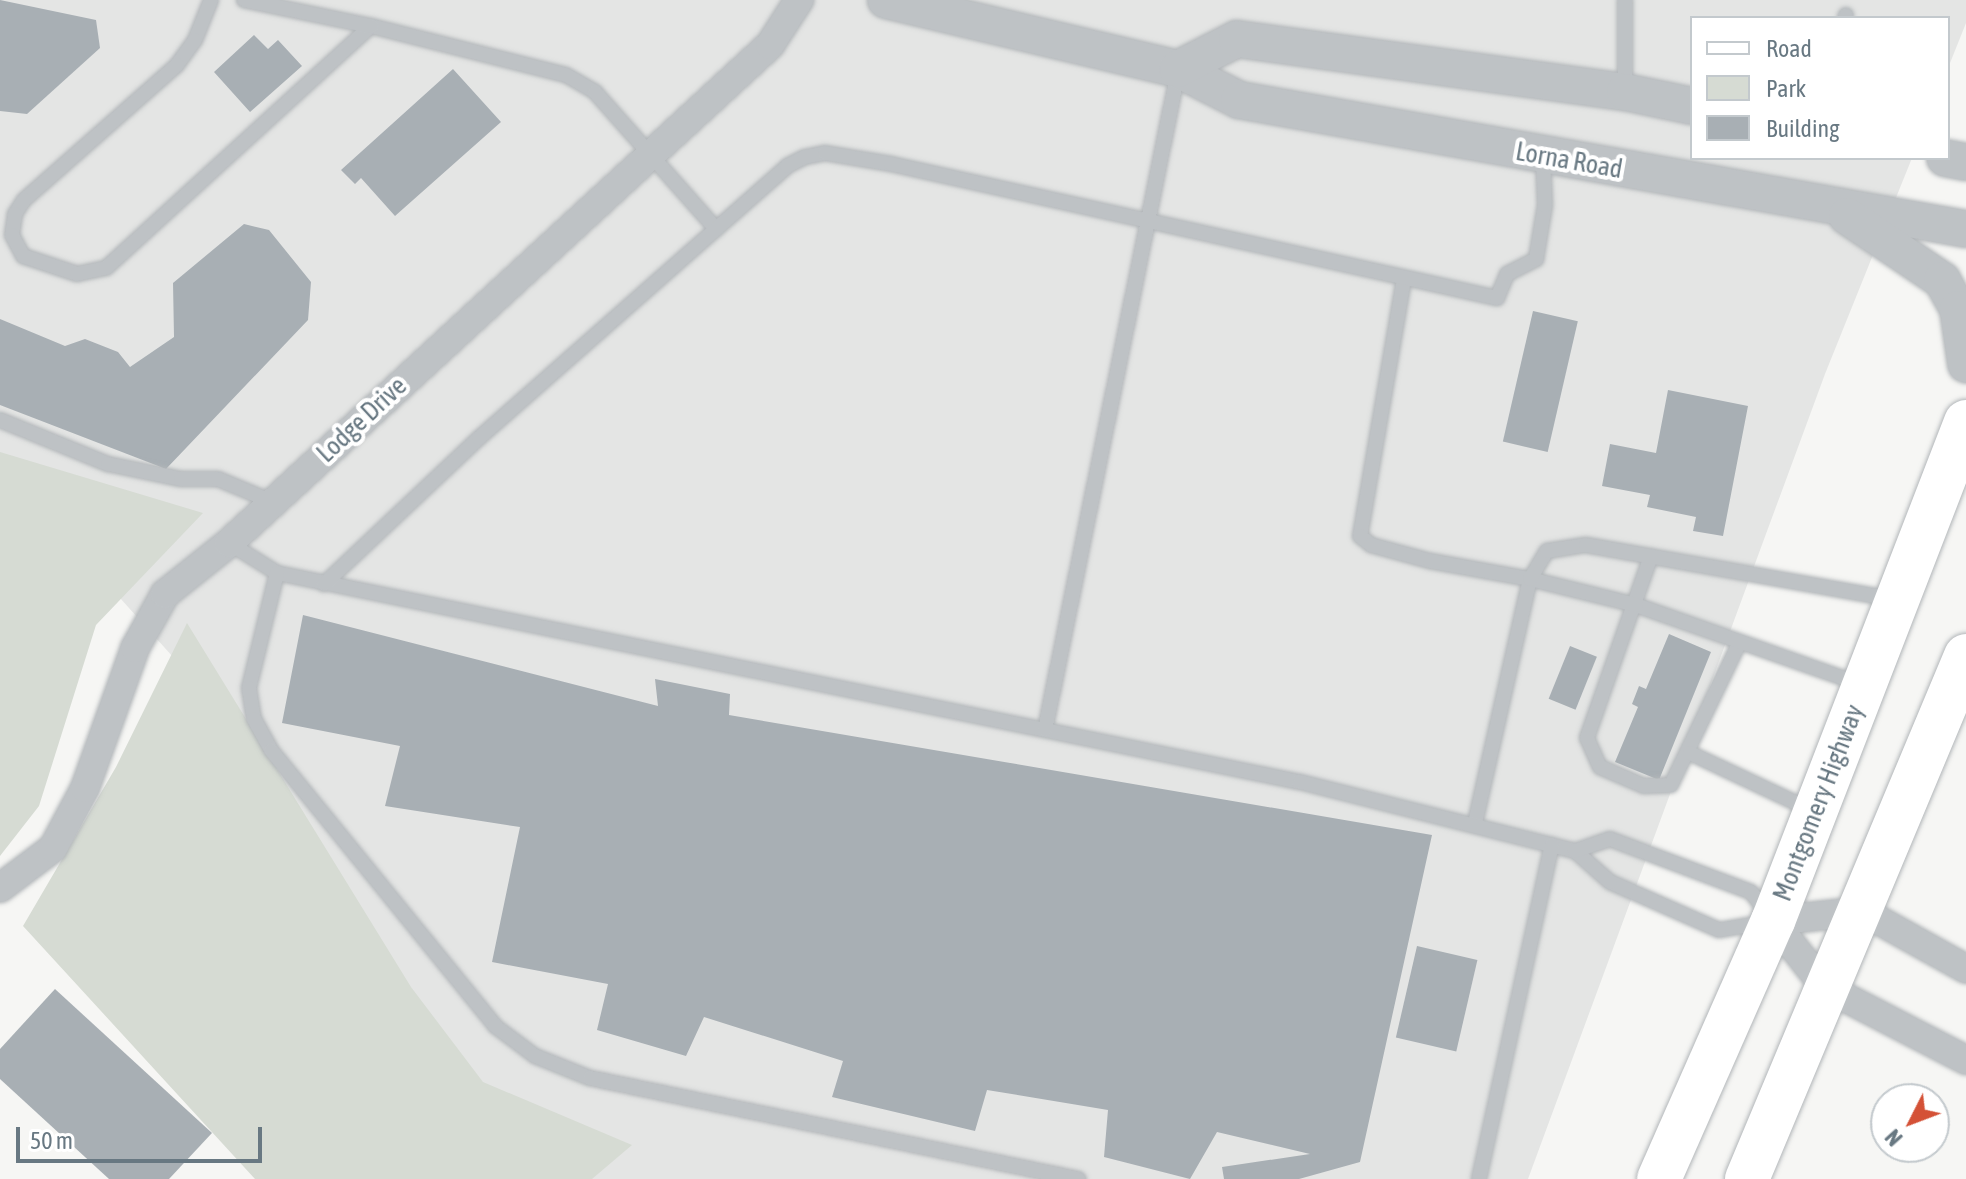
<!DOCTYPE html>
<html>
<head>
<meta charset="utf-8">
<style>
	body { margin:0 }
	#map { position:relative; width:1966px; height:1179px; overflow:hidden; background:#f6f6f4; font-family:"Asap Condensed",sans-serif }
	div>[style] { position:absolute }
	.built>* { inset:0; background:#e4e5e4 }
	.green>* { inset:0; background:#d6dbd3 }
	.building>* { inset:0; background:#a8afb4; transform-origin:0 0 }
	.roads { filter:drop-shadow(0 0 2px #b2b6b9) drop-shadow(0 0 2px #b2b6b9) }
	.service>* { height:14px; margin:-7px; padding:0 7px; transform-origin:7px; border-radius:7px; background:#bec2c5 }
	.minor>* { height:28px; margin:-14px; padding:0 14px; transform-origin:14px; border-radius:14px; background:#bec2c5 }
	.tertiary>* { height:36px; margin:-18px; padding:0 18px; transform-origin:18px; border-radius:18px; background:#bec2c5 }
	.primary>* { height:44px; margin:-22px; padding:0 22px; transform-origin:22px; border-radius:22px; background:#fff }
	span { translate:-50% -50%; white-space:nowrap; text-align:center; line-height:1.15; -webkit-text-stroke:8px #fff; paint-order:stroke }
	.street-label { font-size:26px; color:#687882 }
	.legend { position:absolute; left:1690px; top:16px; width:260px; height:144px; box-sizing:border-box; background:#fff; border:2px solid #c3c9cd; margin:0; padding:10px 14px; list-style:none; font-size:24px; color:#687882 }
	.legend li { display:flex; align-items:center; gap:16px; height:40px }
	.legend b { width:40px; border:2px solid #c3c9cd }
	.north { position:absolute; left:1870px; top:1083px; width:80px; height:80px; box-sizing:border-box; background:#fff; border:2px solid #c3c9cd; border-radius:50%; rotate:228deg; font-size:22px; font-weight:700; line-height:32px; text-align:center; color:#687882 }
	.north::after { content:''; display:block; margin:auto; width:28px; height:36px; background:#d45136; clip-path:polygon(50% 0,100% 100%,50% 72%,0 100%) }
	.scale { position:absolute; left:16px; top:1127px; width:246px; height:36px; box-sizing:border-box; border:4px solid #687882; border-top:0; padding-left:10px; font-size:24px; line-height:28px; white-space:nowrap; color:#687882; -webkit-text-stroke:6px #fff; paint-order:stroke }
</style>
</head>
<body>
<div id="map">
	<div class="built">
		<div style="clip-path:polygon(0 0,1966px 0,1966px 23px,1948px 68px,1948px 18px,1692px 18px,1692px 158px,1912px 158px,1825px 374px,1528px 1179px,580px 1179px,459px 1100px,208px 696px,50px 520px,0 495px)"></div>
	</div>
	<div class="green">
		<div style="clip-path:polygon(0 452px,203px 513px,96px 625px,39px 806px,0 856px)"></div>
		<div style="clip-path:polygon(187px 623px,411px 987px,483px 1082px,632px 1145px,592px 1179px,255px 1179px,23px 926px,116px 767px)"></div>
	</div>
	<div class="building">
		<div style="clip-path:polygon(0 0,96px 20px,100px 48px,27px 114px,0 111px)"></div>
		<div style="clip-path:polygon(254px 35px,268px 49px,278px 40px,302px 66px,250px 112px,214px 72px)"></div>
		<div style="clip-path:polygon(453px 69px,501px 122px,395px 216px,361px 178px,355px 184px,341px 170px)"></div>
		<div style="clip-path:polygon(244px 224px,269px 230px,311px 282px,308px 320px,166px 469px,0 405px,0 319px,65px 346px,85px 339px,118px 352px,130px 367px,174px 337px,173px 283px)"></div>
		<div style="left:1533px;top:311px;width:46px;height:134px;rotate:13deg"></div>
		<div style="clip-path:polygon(1668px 390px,1748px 406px,1723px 536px,1693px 531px,1696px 517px,1647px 507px,1650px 495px,1602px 486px,1610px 444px,1656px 453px)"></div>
		<div style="clip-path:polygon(303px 615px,658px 706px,655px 679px,730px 694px,729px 715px,1432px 835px,1360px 1162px,1299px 1179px,1224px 1179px,1222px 1167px,1310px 1154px,1217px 1132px,1190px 1179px,1104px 1157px,1108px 1110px,987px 1090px,975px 1131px,832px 1097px,843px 1061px,704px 1017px,686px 1056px,597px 1030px,608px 984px,492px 962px,520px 827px,385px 806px,400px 746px,282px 723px)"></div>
		<div style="clip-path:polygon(1669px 634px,1711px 652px,1659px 780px,1615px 762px,1638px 707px,1632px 704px,1639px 686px,1646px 689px)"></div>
		<div style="left:1570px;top:646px;width:29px;height:57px;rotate:22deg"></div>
		<div style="left:1417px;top:946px;width:62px;height:94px;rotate:13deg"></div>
		<div style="clip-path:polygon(55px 989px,212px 1133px,169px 1179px,109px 1179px,0 1079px,0 1049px)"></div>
	</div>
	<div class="roads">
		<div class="service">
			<div style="left:211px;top:0;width:43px;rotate:111.8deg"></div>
			<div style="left:195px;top:40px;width:31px;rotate:126deg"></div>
			<div style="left:177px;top:65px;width:204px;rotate:138.6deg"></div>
			<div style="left:24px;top:200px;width:17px;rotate:123deg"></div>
			<div style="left:15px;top:214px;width:21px;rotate:98deg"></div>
			<div style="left:12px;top:235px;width:24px;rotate:62deg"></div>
			<div style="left:23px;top:256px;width:57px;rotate:18.4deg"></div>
			<div style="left:77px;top:274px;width:30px;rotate:-12deg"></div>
			<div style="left:106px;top:268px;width:359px;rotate:-42.4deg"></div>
			<div style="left:371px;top:26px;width:201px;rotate:14.1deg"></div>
			<div style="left:566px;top:75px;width:34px;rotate:30deg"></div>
			<div style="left:595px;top:92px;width:183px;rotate:48.5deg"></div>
			<div style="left:244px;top:0;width:130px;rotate:11.6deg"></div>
			<div style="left:1625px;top:0;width:92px;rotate:90deg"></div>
			<div style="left:1845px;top:18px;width:3px;rotate:-72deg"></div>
			<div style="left:1404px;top:279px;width:261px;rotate:99.7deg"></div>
			<div style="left:1360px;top:536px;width:14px;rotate:39deg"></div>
			<div style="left:1371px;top:545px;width:61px;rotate:15.2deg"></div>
			<div style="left:1430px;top:561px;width:102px;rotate:10.2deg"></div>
			<div style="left:1530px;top:579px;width:250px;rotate:102.7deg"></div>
			<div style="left:0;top:420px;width:117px;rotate:22.2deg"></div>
			<div style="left:108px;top:464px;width:75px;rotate:11.6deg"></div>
			<div style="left:181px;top:479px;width:37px"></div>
			<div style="left:218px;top:479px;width:60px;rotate:22.7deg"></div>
			<div style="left:229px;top:543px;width:57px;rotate:32deg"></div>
			<div style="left:277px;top:573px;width:1044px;rotate:11.55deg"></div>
			<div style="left:1300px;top:782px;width:284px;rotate:14.1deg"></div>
			<div style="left:1651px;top:556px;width:193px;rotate:109.4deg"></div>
			<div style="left:1587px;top:738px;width:32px;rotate:66deg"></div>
			<div style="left:1600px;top:767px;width:48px;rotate:23.4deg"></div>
			<div style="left:1644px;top:786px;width:27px;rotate:-2deg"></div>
			<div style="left:1671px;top:785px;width:157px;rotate:-64.3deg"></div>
			<div style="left:277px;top:573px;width:118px;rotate:103.7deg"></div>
			<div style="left:249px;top:688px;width:31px;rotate:81deg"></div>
			<div style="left:254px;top:719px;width:35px;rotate:61deg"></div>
			<div style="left:271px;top:750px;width:355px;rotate:50.9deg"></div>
			<div style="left:495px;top:1026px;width:50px;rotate:36.9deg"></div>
			<div style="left:535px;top:1056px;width:59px;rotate:21.8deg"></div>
			<div style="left:590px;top:1078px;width:499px;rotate:11.7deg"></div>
			<div style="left:324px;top:584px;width:213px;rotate:-43.3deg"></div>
			<div style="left:479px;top:438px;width:411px;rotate:-41.4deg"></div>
			<div style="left:787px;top:166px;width:20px;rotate:-27deg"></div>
			<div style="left:805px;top:157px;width:20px;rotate:-11deg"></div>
			<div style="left:825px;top:153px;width:67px;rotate:9.5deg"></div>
			<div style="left:891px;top:164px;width:621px;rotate:12.47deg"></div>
			<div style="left:1497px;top:298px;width:26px;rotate:-67deg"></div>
			<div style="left:1507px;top:274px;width:33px;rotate:-27deg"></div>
			<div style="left:1536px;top:259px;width:55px;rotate:-80.5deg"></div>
			<div style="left:1545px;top:205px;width:48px;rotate:-92.4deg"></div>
			<div style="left:1860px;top:684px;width:238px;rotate:-160.6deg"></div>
			<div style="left:1636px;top:605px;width:109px;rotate:-166.2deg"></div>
			<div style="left:1530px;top:579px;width:33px;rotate:-59deg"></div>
			<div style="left:1547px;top:551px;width:39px;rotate:-9deg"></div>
			<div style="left:1586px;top:545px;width:311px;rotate:10deg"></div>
			<div style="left:1045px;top:730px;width:671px;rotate:-78.57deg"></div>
			<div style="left:1690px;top:753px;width:134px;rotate:25.2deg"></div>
			<div style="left:1610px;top:839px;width:151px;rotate:20.6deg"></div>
			<div style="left:1751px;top:892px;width:36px;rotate:53deg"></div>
			<div style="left:1773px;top:921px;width:55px;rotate:170.5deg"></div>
			<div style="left:1719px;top:930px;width:119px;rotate:-156.2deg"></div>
			<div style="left:1610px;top:882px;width:47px;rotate:-138.5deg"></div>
			<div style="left:1575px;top:851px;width:37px;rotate:-19deg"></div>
			<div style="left:1479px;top:1179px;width:342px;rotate:-77.7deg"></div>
		</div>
		<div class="minor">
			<div style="left:0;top:888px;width:66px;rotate:-37deg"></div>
			<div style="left:53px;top:848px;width:68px;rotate:-61.9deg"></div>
			<div style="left:85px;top:788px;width:149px;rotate:-70.3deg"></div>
			<div style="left:135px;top:648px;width:62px;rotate:-60.9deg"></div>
			<div style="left:165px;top:594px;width:82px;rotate:-38.6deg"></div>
			<div style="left:229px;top:543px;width:735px;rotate:-42.63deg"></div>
			<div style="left:770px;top:45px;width:54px;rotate:-57.2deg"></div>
			<div style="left:1773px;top:921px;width:84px;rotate:51.8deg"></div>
			<div style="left:1825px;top:987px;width:159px;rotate:27.4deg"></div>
			<div style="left:1773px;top:921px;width:90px;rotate:-6.4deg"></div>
			<div style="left:1862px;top:911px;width:119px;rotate:29.1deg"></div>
		</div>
		<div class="tertiary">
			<div style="left:886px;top:0;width:300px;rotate:13.3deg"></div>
			<div style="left:1178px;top:69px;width:68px;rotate:26.9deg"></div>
			<div style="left:1239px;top:100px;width:738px;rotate:10.06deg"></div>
			<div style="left:1178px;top:69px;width:66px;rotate:-27deg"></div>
			<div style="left:1237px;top:39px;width:392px;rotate:7.8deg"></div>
			<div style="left:1625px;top:92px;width:68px;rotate:11.8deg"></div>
			<div style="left:1945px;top:158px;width:21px;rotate:11deg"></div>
			<div style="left:1847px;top:216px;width:115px;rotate:34deg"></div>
			<div style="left:1942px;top:280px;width:33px;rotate:61deg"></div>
			<div style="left:1958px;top:309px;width:56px;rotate:81.7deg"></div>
		</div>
		<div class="primary">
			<div style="left:1659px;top:1179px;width:282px;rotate:-66.2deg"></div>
			<div style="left:1773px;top:921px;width:535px;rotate:-68.85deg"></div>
			<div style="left:1747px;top:1179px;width:567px;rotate:-67.28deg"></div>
		</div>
	</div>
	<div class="street-label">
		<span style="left:1569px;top:161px;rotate:10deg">Lorna Road</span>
		<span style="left:362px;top:420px;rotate:-43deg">Lodge Drive</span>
		<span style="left:1819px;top:803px;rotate:-69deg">Montgomery Highway</span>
	</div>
	<ul class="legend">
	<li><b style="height:10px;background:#fff"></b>Road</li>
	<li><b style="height:22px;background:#d6dbd3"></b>Park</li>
	<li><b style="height:22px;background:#a8afb4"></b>Building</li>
	</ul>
	<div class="north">N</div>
	<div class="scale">50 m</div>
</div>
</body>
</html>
